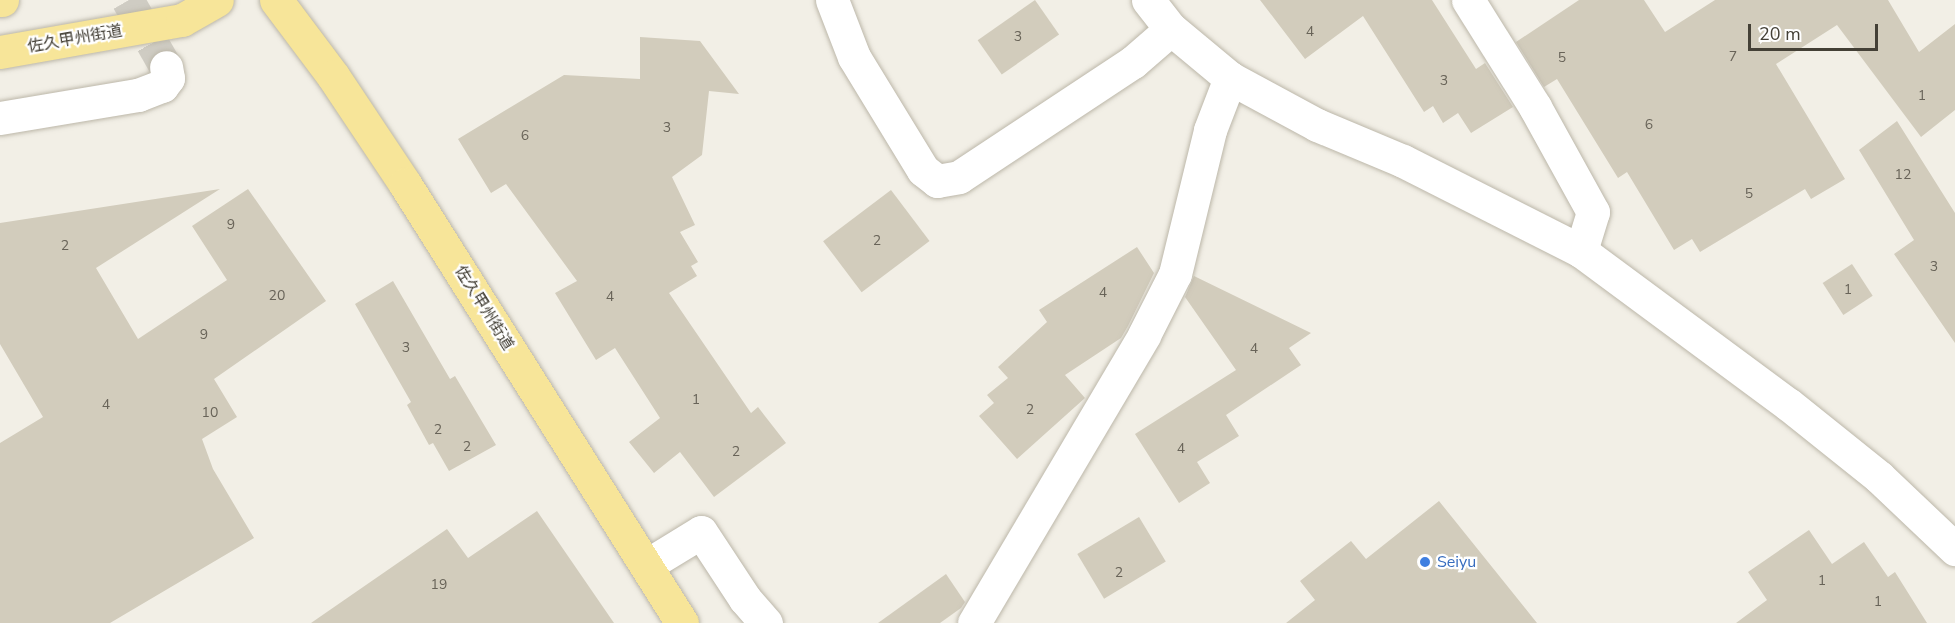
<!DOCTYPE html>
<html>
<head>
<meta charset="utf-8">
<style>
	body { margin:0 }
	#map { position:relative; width:1955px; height:623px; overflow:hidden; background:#f2efe6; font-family:"Nunito Sans","Noto Sans JP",sans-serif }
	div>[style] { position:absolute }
	.building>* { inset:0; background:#d2ccbc; transform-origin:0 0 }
	.minor-tunnel>* { height:33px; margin-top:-16.5px; transform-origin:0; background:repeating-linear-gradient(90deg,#cfccc3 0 33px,transparent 0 49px) }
	.roads { filter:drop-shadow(0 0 2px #bcb7a9) drop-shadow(0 0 2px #bcb7a9) }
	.minor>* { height:33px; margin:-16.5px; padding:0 16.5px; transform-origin:16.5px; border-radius:16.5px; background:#fff }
	.major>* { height:33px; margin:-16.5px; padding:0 16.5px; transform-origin:16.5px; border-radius:16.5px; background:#f7e599 }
	.dots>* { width:16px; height:16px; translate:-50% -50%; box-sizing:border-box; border:3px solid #fff; border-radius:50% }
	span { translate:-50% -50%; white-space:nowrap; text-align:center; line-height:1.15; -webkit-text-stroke:4.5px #fff; paint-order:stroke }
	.number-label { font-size:14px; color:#686358 }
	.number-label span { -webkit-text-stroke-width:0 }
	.street-label { font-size:16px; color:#444036 }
	.shop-label { font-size:16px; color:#366cbe }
	.left { translate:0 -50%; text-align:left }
	.scale { position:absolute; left:1748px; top:24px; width:130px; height:27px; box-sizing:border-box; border:3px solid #444036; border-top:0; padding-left:8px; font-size:18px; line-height:21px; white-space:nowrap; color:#444036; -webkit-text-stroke:4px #fff; paint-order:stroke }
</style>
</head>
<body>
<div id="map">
	<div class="building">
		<div style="left:1035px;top:0;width:42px;height:70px;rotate:55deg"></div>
		<div style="clip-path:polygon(1260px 0,1432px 0,1476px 69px,1485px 63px,1513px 107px,1471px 133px,1458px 113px,1443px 123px,1433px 106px,1424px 112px,1363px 16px,1305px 59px)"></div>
		<div style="clip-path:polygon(1579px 0,1644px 0,1665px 32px,1715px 0,1888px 0,1919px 52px,1955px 24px,1955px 110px,1921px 137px,1837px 25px,1776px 64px,1845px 179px,1811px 199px,1805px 189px,1700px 252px,1692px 239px,1674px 250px,1627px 172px,1618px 178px,1557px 79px,1544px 87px,1516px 42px)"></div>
		<div style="clip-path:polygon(640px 37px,700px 41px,739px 94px,709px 91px,702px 155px,672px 177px,695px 225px,680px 232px,698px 262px,691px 266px,697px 276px,669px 293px,751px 413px,758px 407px,786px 443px,714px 497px,680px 452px,654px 473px,629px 442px,660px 418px,615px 348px,596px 360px,555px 293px,577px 281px,506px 184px,491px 193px,458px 139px,564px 75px,640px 79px)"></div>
		<div style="clip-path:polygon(1897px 121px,1955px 213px,1955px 343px,1894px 254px,1914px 240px,1859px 150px)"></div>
		<div style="clip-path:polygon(220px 189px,96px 268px,138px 339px,227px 280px,192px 226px,248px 189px,326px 301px,214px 379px,237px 417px,202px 439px,213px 469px,254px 538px,110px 623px,0 623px,0 443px,43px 417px,0 344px,0 223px)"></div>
		<div style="left:891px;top:190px;width:64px;height:85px;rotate:53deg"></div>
		<div style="clip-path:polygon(1137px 247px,1154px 273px,1128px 326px,1121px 338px,1065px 375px,1085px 398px,1017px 459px,979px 416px,994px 403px,987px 395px,1008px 378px,998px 367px,1047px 322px,1039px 310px)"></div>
		<div style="left:1852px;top:264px;width:38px;height:35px;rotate:57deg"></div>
		<div style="clip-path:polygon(1194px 276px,1311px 333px,1289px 348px,1301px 365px,1226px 415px,1239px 436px,1197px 462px,1210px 483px,1179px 503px,1135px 434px,1236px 370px,1185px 297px)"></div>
		<div style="clip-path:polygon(393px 281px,450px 379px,455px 376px,496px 445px,449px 471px,433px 443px,429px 445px,407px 405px,411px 402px,355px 304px)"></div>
		<div style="clip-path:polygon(1439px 501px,1537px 623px,1286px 623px,1315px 600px,1300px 581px,1351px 541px,1366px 559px)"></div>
		<div style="clip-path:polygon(537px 511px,614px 623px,311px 623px,447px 529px,468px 558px)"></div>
		<div style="left:1139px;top:517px;width:52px;height:72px;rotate:59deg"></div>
		<div style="clip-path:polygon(1809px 530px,1832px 564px,1864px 542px,1888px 577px,1895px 572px,1927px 623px,1736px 623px,1767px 600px,1748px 572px)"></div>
		<div style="clip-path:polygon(946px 574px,965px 602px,961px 608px,940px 623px,878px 623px)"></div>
	</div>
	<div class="minor-tunnel">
		<div style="left:128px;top:0;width:77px;rotate:60.4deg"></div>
	</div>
	<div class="roads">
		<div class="minor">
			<div style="left:832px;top:0;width:61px;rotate:68.9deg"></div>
			<div style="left:854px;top:57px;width:132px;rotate:58.6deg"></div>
			<div style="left:923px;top:170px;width:18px;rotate:38deg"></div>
			<div style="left:937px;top:181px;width:22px;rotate:-10deg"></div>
			<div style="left:959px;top:177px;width:209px;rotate:-33.5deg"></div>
			<div style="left:1133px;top:62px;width:50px;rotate:-41deg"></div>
			<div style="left:1148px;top:0;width:37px;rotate:52deg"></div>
			<div style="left:1171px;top:29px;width:77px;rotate:39.7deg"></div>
			<div style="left:1230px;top:78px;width:99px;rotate:28.4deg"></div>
			<div style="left:1317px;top:125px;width:93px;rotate:22.7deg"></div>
			<div style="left:1403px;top:161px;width:199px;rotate:26.8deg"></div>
			<div style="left:1581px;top:251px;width:257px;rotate:36.5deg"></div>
			<div style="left:1788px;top:404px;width:117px;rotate:38.7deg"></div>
			<div style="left:1879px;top:477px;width:105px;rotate:43.5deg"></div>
			<div style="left:1468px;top:0;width:126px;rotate:57.9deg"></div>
			<div style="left:1535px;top:107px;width:120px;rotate:61.1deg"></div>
			<div style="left:1593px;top:212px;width:41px;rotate:107.1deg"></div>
			<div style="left:0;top:118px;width:140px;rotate:-9.5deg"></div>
			<div style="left:138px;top:95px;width:26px;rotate:-21deg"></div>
			<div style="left:162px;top:86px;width:10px;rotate:-53deg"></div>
			<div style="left:168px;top:78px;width:11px;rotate:-100deg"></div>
			<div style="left:647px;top:565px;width:63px;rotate:-31.4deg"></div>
			<div style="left:701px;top:532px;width:80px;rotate:56.7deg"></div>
			<div style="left:745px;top:599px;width:32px;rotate:49deg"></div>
			<div style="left:974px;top:623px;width:334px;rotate:-59.4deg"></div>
			<div style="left:1144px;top:335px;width:68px;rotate:-63.1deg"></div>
			<div style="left:1175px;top:274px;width:148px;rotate:-76.3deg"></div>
			<div style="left:1210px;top:130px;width:56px;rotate:-69deg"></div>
		</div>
		<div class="major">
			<div style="left:0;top:0;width:2px"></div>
			<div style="left:276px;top:0;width:95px;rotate:53.1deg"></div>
			<div style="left:333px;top:76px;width:130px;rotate:56.3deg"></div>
			<div style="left:405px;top:184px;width:519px;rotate:57.75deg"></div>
			<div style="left:0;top:52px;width:185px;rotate:-10deg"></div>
			<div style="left:182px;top:20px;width:40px;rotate:-29.7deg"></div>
		</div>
	</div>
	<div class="dots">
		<div style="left:1425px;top:562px;background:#3f7fe0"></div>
	</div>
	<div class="number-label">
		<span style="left:1310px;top:32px">4</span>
		<span style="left:1018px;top:37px">3</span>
		<span style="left:1733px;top:57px">7</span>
		<span style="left:1562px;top:58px">5</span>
		<span style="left:1444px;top:81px">3</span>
		<span style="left:1922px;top:96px">1</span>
		<span style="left:1649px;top:125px">6</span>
		<span style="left:667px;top:128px">3</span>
		<span style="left:525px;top:136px">6</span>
		<span style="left:1903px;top:175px">12</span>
		<span style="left:1749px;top:194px">5</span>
		<span style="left:231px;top:225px">9</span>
		<span style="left:877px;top:241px">2</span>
		<span style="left:65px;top:246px">2</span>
		<span style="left:1934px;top:267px">3</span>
		<span style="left:1848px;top:290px">1</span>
		<span style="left:1103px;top:293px">4</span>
		<span style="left:277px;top:296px">20</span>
		<span style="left:610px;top:297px">4</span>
		<span style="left:204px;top:335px">9</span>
		<span style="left:406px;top:348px">3</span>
		<span style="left:1254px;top:349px">4</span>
		<span style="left:696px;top:400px">1</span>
		<span style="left:106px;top:405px">4</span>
		<span style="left:1030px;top:410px">2</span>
		<span style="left:210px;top:413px">10</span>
		<span style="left:438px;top:430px">2</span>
		<span style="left:467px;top:447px">2</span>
		<span style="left:1181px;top:449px">4</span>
		<span style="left:736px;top:452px">2</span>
		<span style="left:1119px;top:573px">2</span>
		<span style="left:1822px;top:581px">1</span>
		<span style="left:439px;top:585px">19</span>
		<span style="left:1878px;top:602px">1</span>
	</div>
	<div class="street-label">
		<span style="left:75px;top:39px;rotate:-10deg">佐久甲州街道</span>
		<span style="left:484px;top:308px;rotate:58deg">佐久甲州街道</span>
	</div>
	<div class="shop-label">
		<span class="left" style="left:1437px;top:562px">Seiyu</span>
	</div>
	<div class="scale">20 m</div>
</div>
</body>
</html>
